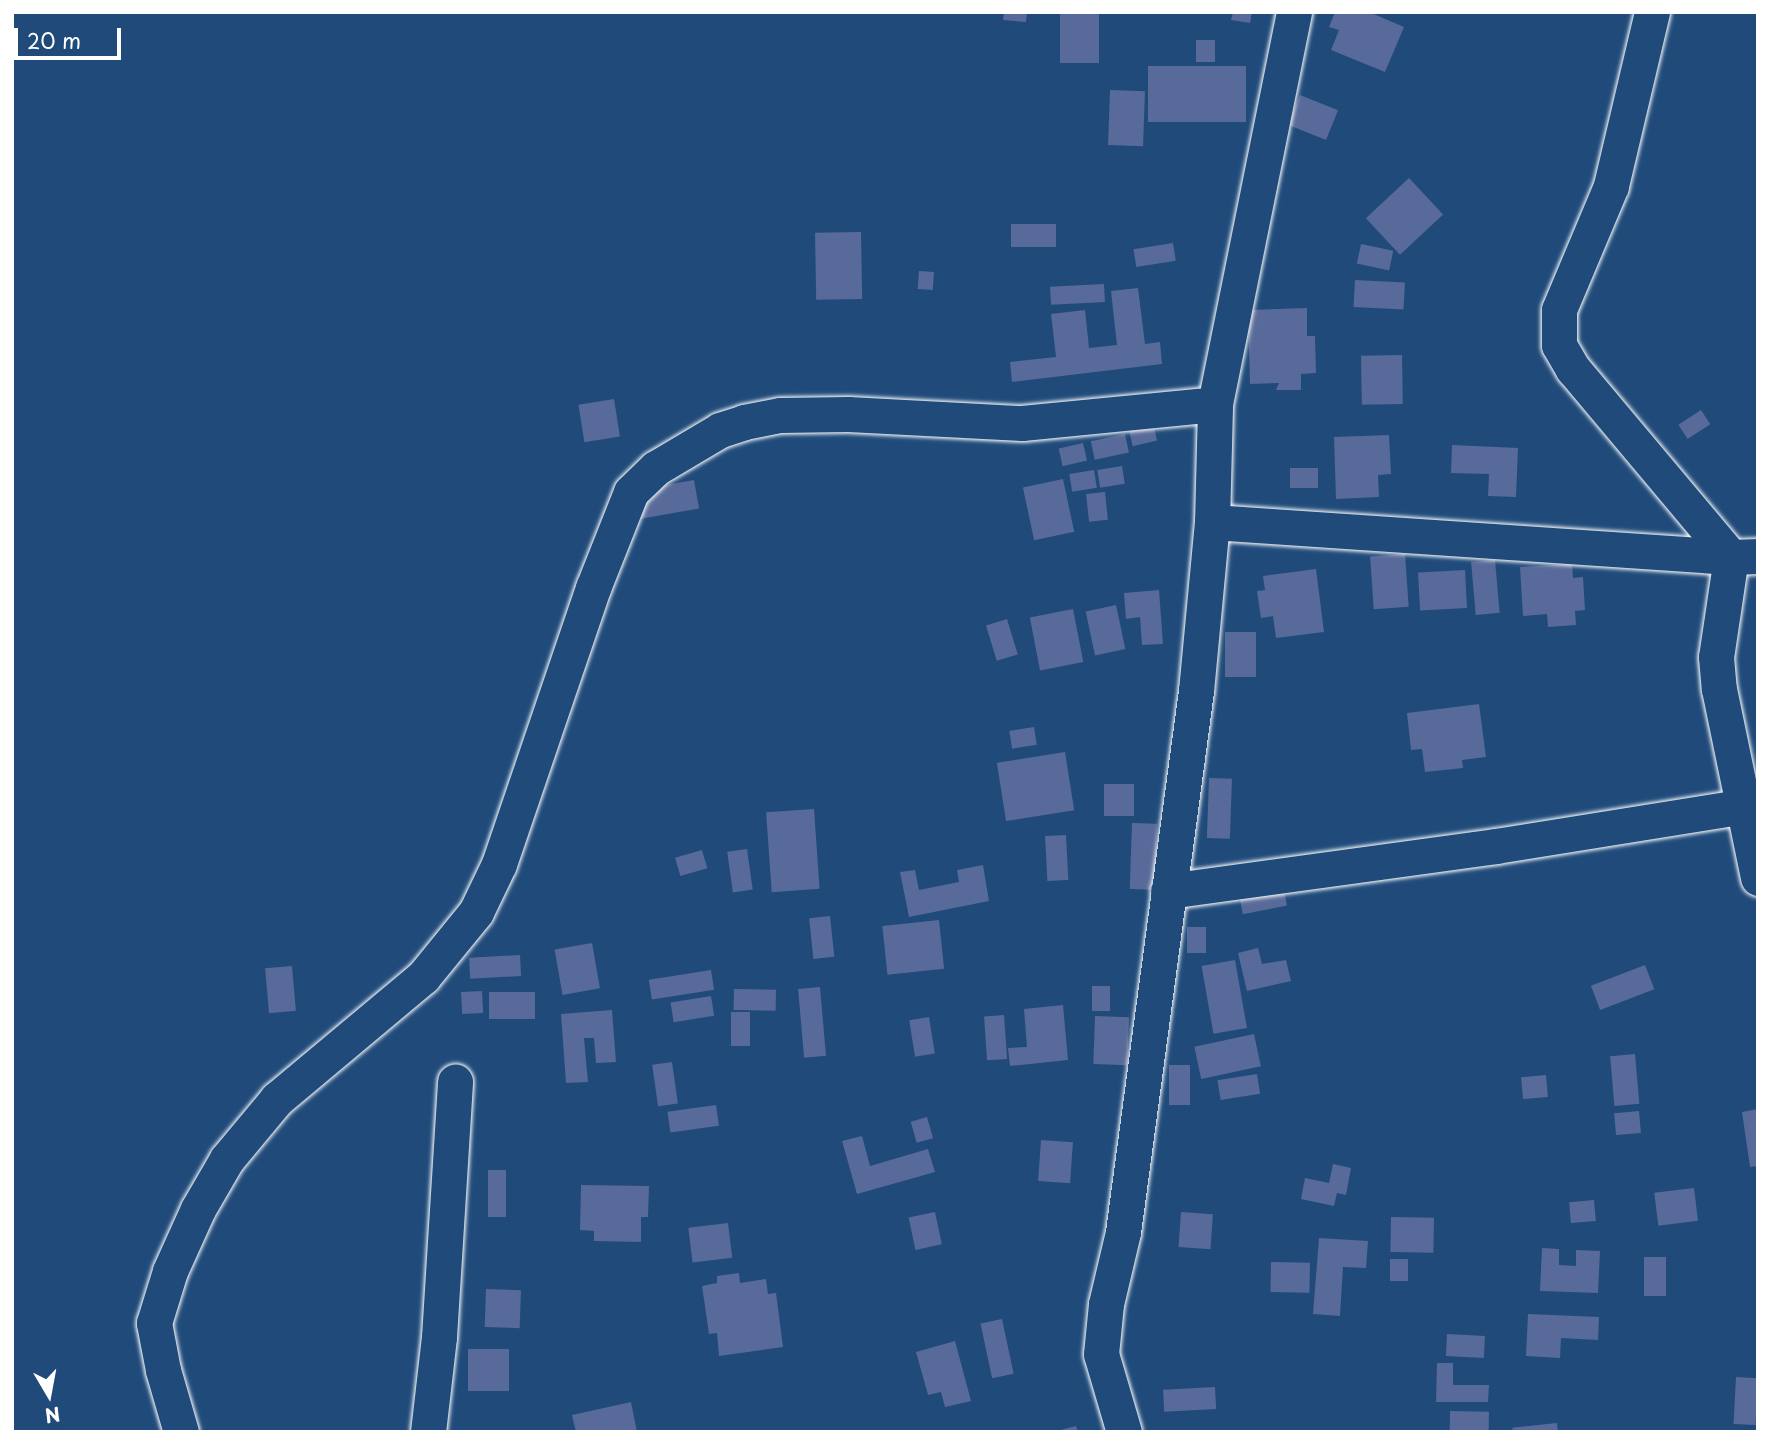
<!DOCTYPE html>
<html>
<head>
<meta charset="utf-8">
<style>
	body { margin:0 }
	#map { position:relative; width:1770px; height:1444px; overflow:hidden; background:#1f4a7a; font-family:"Playpen Sans",sans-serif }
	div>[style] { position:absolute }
	.building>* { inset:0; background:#586a99; transform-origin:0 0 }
	.roads { filter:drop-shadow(0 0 2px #fff) drop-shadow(0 0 2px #fff) }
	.minor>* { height:35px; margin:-17.5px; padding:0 17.5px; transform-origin:17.5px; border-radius:17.5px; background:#1f4a7a }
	span { translate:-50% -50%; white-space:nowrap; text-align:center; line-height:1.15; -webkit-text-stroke:7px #1f4a7a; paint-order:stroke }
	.frame { position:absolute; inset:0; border:14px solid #fff; pointer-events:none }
	.north { position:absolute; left:14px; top:1360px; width:70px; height:70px; -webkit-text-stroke:5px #1f4a7a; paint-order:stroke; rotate:170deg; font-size:19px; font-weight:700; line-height:28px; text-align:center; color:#fff }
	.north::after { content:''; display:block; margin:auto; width:24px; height:32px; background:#fff; clip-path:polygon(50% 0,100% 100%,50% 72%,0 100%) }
	.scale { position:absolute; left:14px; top:28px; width:107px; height:32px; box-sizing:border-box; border:4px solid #fff; border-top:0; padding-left:9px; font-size:21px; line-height:24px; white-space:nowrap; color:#fff; -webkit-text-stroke:5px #1f4a7a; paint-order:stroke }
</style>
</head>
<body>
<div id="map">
	<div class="building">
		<div style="clip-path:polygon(1004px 12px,1027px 12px,1026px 22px,1003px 20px)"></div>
		<div style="left:1060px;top:12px;width:39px;height:51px"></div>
		<div style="clip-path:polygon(1233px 12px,1252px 12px,1250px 23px,1231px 20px)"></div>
		<div style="clip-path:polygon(1335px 12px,1369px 12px,1404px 27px,1385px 72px,1331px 50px,1339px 30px,1329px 27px)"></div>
		<div style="left:1215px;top:40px;width:22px;height:19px;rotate:90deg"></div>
		<div style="left:1246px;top:66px;width:56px;height:98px;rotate:90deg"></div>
		<div style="left:1110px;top:90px;width:35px;height:55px;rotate:2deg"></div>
		<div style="left:1300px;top:95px;width:41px;height:32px;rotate:22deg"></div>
		<div style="left:1409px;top:178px;width:50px;height:59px;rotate:47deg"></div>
		<div style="left:1056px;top:224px;width:23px;height:45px;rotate:90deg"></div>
		<div style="left:861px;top:232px;width:67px;height:46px;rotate:89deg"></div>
		<div style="left:1173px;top:243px;width:18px;height:40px;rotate:81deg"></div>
		<div style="left:1361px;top:244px;width:33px;height:20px;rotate:12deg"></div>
		<div style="left:919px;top:271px;width:15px;height:18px;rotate:4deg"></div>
		<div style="left:1355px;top:280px;width:50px;height:27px;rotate:3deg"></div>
		<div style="left:1104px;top:284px;width:18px;height:54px;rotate:87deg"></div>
		<div style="clip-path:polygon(1138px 288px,1145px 344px,1160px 342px,1162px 364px,1012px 382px,1010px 362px,1056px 357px,1051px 314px,1085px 310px,1089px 348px,1117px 345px,1111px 291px)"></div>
		<div style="clip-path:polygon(1307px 308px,1307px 336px,1315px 336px,1316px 373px,1301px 374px,1301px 390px,1276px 390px,1279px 383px,1250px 384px,1248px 310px)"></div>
		<div style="left:1402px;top:355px;width:49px;height:41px;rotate:89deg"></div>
		<div style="left:614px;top:399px;width:38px;height:36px;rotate:81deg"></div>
		<div style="left:1701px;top:410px;width:17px;height:27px;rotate:57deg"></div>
		<div style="left:1153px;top:423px;width:18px;height:25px;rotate:77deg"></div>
		<div style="left:1125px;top:434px;width:19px;height:35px;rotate:78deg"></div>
		<div style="clip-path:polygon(1389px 435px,1391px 474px,1378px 475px,1379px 497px,1336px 499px,1334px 437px)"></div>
		<div style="left:1083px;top:443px;width:18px;height:25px;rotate:77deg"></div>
		<div style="clip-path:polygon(1452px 445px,1518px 448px,1516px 497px,1488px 496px,1489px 474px,1451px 473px)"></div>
		<div style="left:1122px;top:466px;width:18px;height:25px;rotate:81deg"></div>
		<div style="left:1318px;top:468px;width:20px;height:28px;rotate:90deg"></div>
		<div style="left:1094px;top:470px;width:18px;height:25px;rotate:81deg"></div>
		<div style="left:1063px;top:479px;width:54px;height:41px;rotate:78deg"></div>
		<div style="left:694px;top:480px;width:29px;height:59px;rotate:80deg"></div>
		<div style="left:1105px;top:492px;width:28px;height:19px;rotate:84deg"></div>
		<div style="left:1405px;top:554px;width:53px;height:35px;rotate:86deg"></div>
		<div style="left:1495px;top:560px;width:53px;height:24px;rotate:85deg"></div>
		<div style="clip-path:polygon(1572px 564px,1573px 578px,1583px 577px,1585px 610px,1575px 611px,1576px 625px,1548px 627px,1547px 614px,1523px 616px,1520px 567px)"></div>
		<div style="clip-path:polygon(1316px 569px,1324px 632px,1276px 638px,1273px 616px,1261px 618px,1257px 591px,1265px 590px,1263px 576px)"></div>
		<div style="left:1465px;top:570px;width:38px;height:47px;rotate:87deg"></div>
		<div style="clip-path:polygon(1159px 590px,1163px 644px,1142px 645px,1140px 617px,1126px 619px,1124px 593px)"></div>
		<div style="left:1116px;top:605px;width:45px;height:31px;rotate:78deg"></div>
		<div style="left:1073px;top:609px;width:54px;height:44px;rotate:79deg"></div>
		<div style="left:1007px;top:619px;width:37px;height:22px;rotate:73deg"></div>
		<div style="left:1256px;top:632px;width:45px;height:31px;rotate:90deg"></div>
		<div style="clip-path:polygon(1479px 704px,1486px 757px,1462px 760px,1463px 768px,1425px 772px,1422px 749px,1411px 750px,1407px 713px)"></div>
		<div style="left:1034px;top:727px;width:18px;height:25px;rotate:81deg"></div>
		<div style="left:1065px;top:752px;width:59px;height:69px;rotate:81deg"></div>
		<div style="left:1209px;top:778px;width:23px;height:60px;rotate:2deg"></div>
		<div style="left:1104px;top:784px;width:30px;height:32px"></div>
		<div style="left:814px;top:809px;width:80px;height:48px;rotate:86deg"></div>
		<div style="left:1132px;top:823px;width:25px;height:66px;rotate:2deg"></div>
		<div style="left:1066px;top:835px;width:45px;height:21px;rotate:87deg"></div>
		<div style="left:747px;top:849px;width:41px;height:20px;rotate:82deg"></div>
		<div style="left:702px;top:850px;width:19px;height:28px;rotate:74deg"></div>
		<div style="clip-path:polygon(983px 865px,989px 901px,909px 917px,900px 872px,915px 870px,919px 890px,959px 882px,957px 870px)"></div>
		<div style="left:1283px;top:885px;width:21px;height:45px;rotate:79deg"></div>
		<div style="left:830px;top:916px;width:41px;height:21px;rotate:84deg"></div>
		<div style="left:939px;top:920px;width:49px;height:57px;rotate:84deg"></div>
		<div style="left:1206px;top:927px;width:26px;height:19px;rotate:90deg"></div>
		<div style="left:592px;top:943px;width:46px;height:38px;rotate:80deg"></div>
		<div style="clip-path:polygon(1258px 948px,1262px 964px,1286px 960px,1291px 981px,1247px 991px,1238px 953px)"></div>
		<div style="left:520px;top:955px;width:21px;height:51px;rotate:87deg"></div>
		<div style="left:1235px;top:960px;width:69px;height:34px;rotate:80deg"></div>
		<div style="left:1645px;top:965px;width:26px;height:58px;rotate:69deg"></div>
		<div style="left:292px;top:966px;width:45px;height:27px;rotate:85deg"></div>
		<div style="left:711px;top:970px;width:20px;height:63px;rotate:81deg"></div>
		<div style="left:1092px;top:986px;width:18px;height:25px"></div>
		<div style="left:820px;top:987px;width:69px;height:22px;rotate:85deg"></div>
		<div style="left:734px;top:989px;width:42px;height:21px;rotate:1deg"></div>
		<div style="left:482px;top:991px;width:22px;height:21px;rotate:87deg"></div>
		<div style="left:489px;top:992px;width:46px;height:27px"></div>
		<div style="left:711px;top:996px;width:20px;height:41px;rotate:81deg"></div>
		<div style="clip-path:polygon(1063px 1005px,1068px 1060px,1010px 1066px,1008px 1048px,1027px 1047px,1024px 1009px)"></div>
		<div style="clip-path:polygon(612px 1010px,616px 1062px,596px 1063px,594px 1038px,584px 1038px,588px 1082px,566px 1083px,561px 1014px)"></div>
		<div style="left:731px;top:1012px;width:19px;height:34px"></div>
		<div style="left:1004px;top:1015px;width:44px;height:20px;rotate:86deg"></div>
		<div style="left:1095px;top:1016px;width:34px;height:48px;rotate:2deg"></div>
		<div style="left:929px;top:1017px;width:37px;height:20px;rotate:81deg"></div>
		<div style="left:1254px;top:1034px;width:33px;height:61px;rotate:78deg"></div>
		<div style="left:1635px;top:1054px;width:50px;height:25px;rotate:85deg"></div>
		<div style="left:672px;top:1062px;width:42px;height:20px;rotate:82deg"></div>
		<div style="left:1169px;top:1065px;width:21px;height:40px"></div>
		<div style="left:1257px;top:1074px;width:20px;height:40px;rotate:81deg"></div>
		<div style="left:1546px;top:1075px;width:22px;height:25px;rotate:85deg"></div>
		<div style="left:716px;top:1105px;width:21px;height:49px;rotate:82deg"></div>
		<div style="clip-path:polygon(1758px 1109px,1758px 1166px,1750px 1167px,1742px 1112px)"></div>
		<div style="left:1639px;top:1111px;width:22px;height:25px;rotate:85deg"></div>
		<div style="left:927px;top:1117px;width:22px;height:17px;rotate:74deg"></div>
		<div style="clip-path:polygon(862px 1136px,870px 1166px,928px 1149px,935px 1172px,857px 1194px,842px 1141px)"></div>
		<div style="left:1041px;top:1140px;width:32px;height:41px;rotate:4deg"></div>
		<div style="clip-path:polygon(1333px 1164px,1351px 1168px,1346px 1195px,1337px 1193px,1334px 1206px,1301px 1199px,1305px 1178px,1329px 1183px)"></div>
		<div style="left:488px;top:1170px;width:18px;height:47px"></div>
		<div style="clip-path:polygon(581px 1185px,649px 1186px,648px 1217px,641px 1217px,641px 1242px,594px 1241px,594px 1231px,580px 1230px)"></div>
		<div style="left:1694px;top:1188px;width:33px;height:40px;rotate:83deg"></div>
		<div style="left:1594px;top:1200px;width:21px;height:25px;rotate:85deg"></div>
		<div style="left:935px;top:1212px;width:33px;height:27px;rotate:78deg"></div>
		<div style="left:1181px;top:1212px;width:32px;height:35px;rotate:4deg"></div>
		<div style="left:1391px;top:1217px;width:43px;height:35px;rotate:1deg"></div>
		<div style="left:728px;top:1223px;width:35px;height:40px;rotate:83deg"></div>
		<div style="clip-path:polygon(1319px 1238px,1368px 1241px,1366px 1268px,1343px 1267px,1340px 1316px,1313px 1314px)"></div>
		<div style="clip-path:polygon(1542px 1248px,1559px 1249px,1559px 1265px,1576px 1266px,1576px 1250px,1600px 1251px,1598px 1293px,1540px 1291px)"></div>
		<div style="left:1644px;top:1257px;width:22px;height:39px"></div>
		<div style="left:1390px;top:1259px;width:18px;height:22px"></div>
		<div style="left:1271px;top:1262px;width:39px;height:30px;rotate:1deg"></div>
		<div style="clip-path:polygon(739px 1273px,740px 1283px,766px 1279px,768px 1294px,776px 1293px,783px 1347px,719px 1356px,717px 1333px,709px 1334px,702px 1286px,717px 1283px,717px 1276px)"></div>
		<div style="left:486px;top:1289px;width:35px;height:38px;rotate:2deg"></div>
		<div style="clip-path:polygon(1528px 1314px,1599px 1317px,1598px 1340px,1561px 1338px,1560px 1358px,1526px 1356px)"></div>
		<div style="left:1002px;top:1319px;width:56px;height:22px;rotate:78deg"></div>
		<div style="left:1447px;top:1334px;width:38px;height:22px;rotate:3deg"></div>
		<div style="clip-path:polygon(955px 1341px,971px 1401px,945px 1407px,941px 1392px,928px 1395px,916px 1352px)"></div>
		<div style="left:468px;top:1349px;width:41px;height:42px"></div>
		<div style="clip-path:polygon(1437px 1363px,1453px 1363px,1453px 1385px,1489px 1385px,1488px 1402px,1436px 1402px)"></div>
		<div style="left:1736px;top:1377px;width:22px;height:47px;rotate:3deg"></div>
		<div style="left:1215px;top:1387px;width:22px;height:52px;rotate:87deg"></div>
		<div style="clip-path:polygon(631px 1402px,637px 1432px,576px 1432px,572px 1415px)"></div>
		<div style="left:1450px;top:1411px;width:39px;height:21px;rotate:1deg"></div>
		<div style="left:1557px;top:1423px;width:9px;height:45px;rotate:84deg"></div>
		<div style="clip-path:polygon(1076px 1426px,1078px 1432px,1057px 1432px,1057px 1431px)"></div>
	</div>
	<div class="roads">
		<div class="minor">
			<div style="left:1652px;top:12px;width:179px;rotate:103.3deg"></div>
			<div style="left:1611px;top:186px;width:134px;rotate:112.8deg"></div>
			<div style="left:1559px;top:310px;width:35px;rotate:90deg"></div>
			<div style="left:1559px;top:345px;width:28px;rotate:60deg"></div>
			<div style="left:1573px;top:369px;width:246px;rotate:50deg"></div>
			<div style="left:1731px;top:557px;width:101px;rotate:98.5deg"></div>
			<div style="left:1716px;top:657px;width:32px;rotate:85deg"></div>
			<div style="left:1719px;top:689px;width:193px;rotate:78.3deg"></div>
			<div style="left:1212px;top:522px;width:520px;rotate:3.86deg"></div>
			<div style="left:1731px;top:557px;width:27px;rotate:-2deg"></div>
			<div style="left:1168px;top:891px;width:331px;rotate:-7.8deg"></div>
			<div style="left:1496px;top:846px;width:265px;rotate:-9.1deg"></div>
			<div style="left:181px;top:1432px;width:65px;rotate:-106.2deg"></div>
			<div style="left:163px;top:1370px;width:48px;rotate:-100.8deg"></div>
			<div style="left:154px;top:1323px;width:54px;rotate:-72.9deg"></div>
			<div style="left:170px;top:1271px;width:68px;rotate:-65.7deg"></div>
			<div style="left:198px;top:1209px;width:58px;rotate:-59.9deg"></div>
			<div style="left:227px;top:1159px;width:78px;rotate:-50.2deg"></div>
			<div style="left:277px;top:1099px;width:190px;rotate:-39.9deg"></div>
			<div style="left:423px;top:977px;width:84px;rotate:-50.8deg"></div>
			<div style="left:476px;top:912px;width:53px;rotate:-64.4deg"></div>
			<div style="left:499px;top:864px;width:292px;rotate:-71.2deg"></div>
			<div style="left:593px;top:588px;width:103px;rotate:-68.4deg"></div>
			<div style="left:631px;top:492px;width:35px;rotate:-44deg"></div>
			<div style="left:656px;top:468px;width:74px;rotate:-30.7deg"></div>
			<div style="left:720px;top:430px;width:25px;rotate:-18deg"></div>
			<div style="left:744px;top:422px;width:37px;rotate:-11deg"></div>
			<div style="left:780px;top:415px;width:68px;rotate:-0.8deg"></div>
			<div style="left:848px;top:414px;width:174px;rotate:3deg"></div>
			<div style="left:1022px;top:423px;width:194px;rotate:-5.6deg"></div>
			<div style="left:428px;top:1432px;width:96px;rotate:-83.4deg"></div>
			<div style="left:439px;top:1337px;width:256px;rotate:-86.4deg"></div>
			<div style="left:1124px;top:1432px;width:81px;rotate:-106.4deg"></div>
			<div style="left:1101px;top:1354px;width:50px;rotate:-84.3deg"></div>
			<div style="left:1106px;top:1304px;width:74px;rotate:-76.7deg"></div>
			<div style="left:1123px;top:1232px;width:546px;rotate:-82.32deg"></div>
			<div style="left:1196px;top:691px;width:170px;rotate:-84.6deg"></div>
			<div style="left:1212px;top:522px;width:118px;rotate:-88.5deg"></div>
			<div style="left:1215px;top:404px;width:400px;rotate:-78.6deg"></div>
		</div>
	</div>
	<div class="frame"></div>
	<div class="north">N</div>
	<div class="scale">20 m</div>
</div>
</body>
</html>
